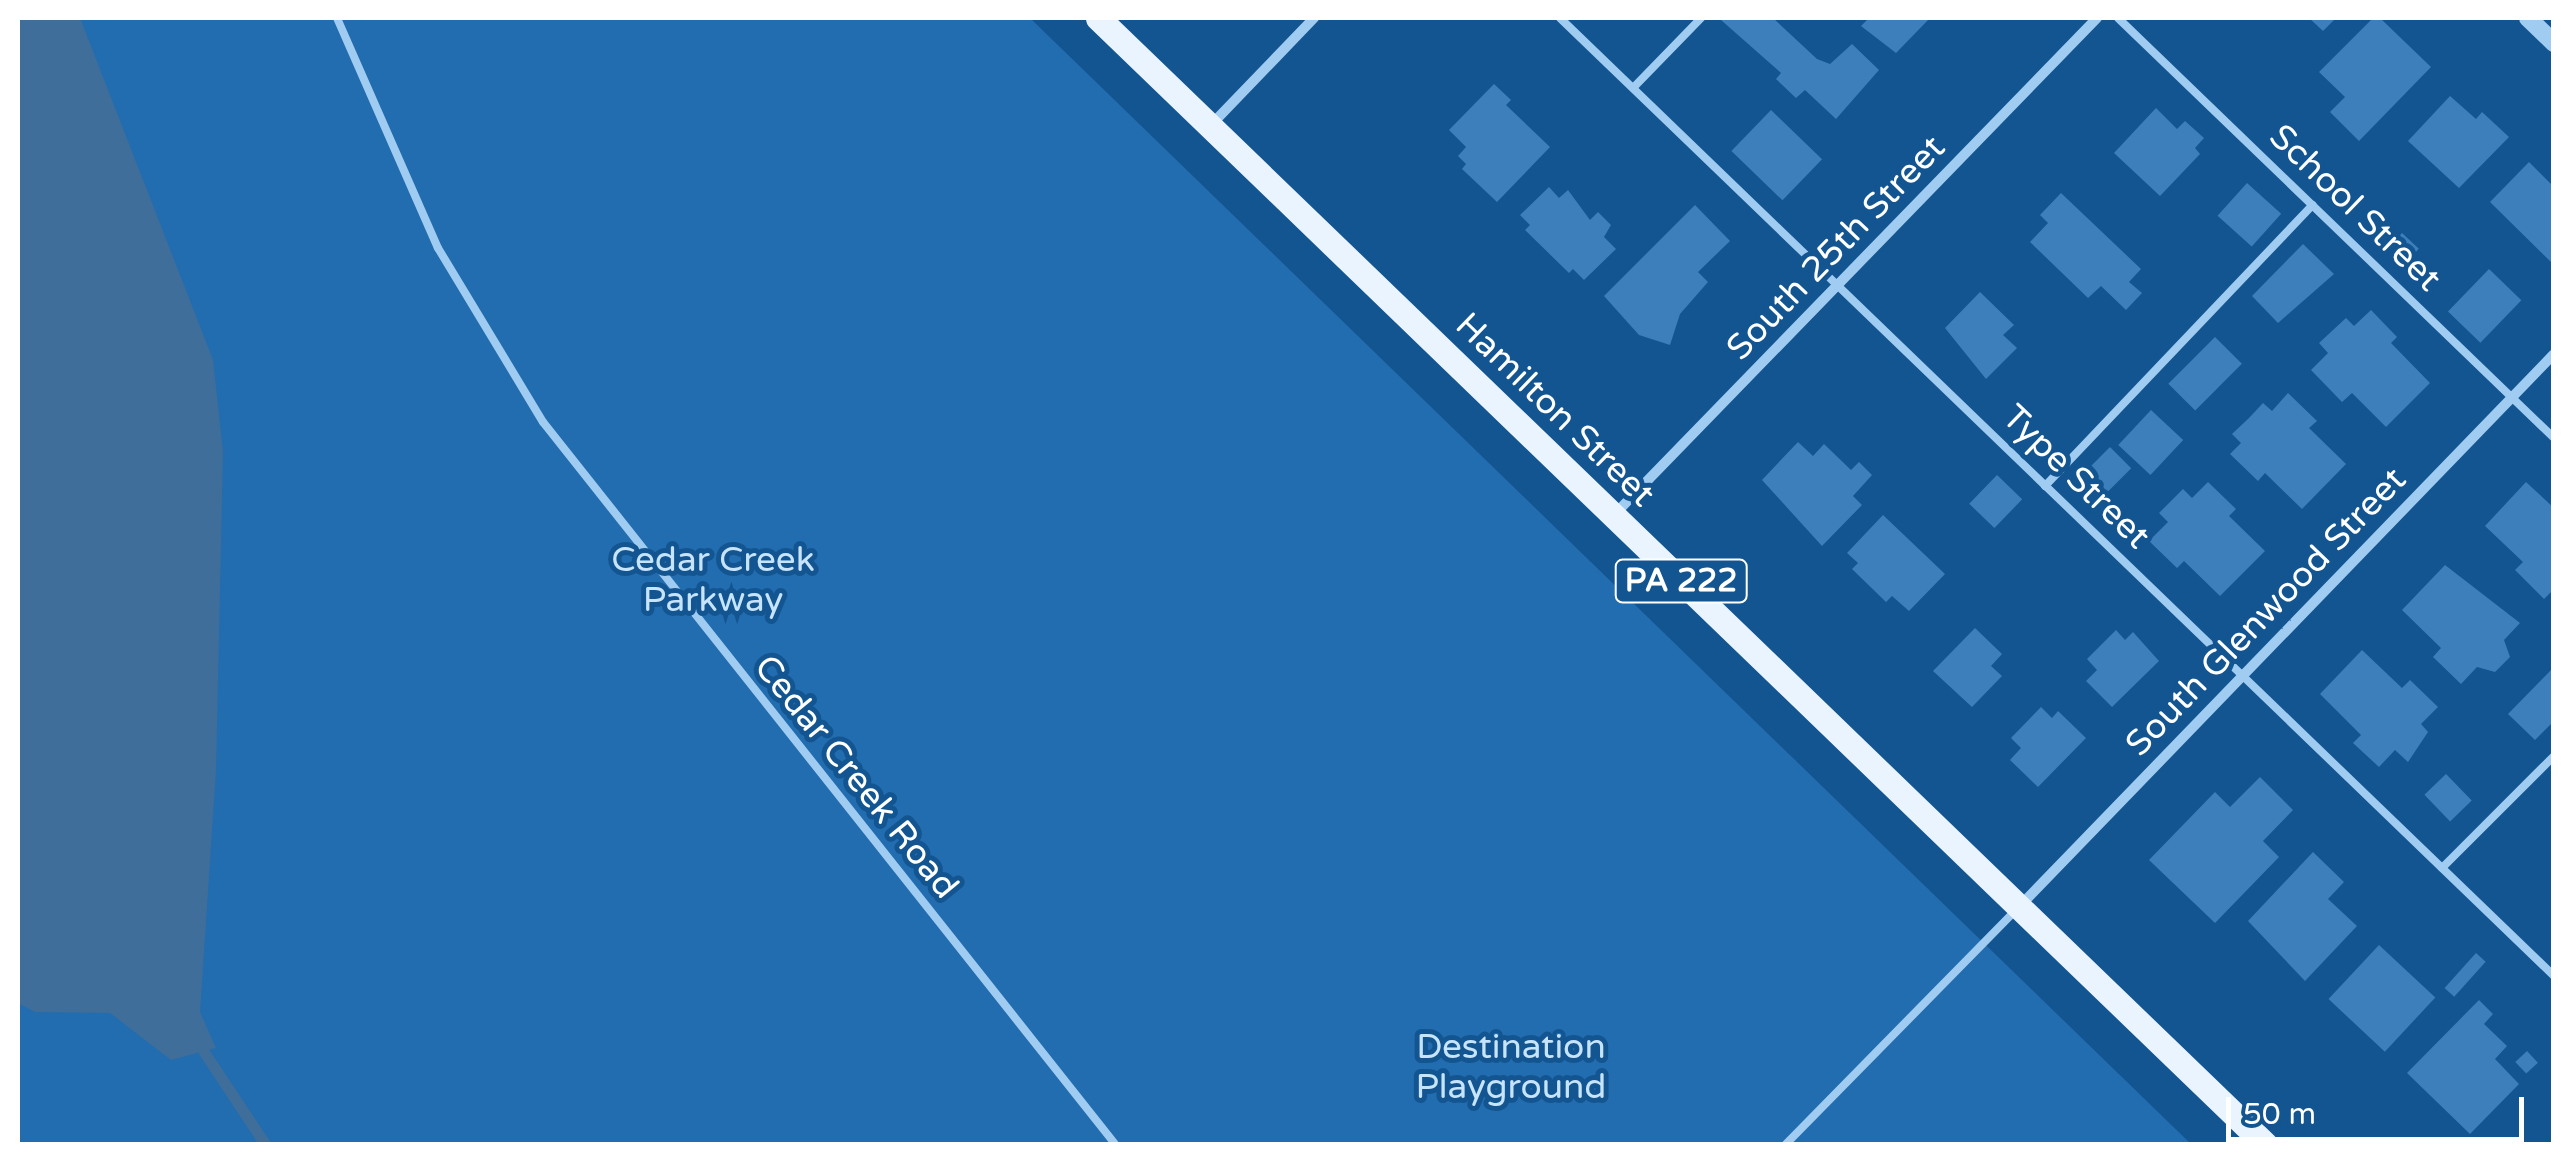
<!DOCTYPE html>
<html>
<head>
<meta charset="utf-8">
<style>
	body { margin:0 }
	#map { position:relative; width:2571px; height:1162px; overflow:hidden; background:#135591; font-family:"Varela Round",sans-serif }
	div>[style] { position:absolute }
	.green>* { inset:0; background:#226daf }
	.water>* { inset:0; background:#3f6e9a }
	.stream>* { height:11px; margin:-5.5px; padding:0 5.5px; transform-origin:5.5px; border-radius:5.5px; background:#3f6e9a }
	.building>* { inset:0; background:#3c7fba; transform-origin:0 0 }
	.service>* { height:8px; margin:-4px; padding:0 4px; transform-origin:4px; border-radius:4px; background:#a0ccf2 }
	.minor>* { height:10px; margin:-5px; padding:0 5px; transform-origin:5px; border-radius:5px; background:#a0ccf2 }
	.tertiary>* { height:18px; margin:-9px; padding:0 9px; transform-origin:9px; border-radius:9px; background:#a0ccf2 }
	.primary>* { height:25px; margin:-12.5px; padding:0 12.5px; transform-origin:12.5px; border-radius:12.5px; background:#eaf4ff }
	span { translate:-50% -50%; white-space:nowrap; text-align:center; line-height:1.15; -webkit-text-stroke:10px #135591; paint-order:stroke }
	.shield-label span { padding:2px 8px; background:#135591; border:2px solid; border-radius:8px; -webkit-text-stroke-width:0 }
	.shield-label { font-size:32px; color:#fff; font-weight:700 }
	.street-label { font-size:35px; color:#fff }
	.park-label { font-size:35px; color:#c7e4fd }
	.frame { position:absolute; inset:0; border:20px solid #fff; pointer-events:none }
	.scale { position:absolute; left:2226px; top:1097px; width:298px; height:45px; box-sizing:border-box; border:5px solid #fff; border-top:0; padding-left:12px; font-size:30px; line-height:35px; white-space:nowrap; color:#fff; -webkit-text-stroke:8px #135591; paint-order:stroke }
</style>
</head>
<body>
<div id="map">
	<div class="green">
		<div style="clip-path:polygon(18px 18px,1030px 18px,2191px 1144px,18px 1144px)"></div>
	</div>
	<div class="water">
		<div style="clip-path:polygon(18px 18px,80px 18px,213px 360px,223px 452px,216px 770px,200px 1012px,216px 1048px,171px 1060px,110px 1013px,35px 1012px,18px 1003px)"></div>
	</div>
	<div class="stream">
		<div style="left:204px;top:1052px;width:110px;rotate:56.5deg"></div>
	</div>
	<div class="building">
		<div style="clip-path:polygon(1773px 18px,1817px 59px,1830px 64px,1852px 44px,1879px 70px,1836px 119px,1805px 90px,1796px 98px,1776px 79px,1781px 73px,1721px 20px)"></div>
		<div style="clip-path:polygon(1869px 18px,1930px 18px,1896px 53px,1861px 26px)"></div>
		<div style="clip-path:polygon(2309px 18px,2336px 18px,2323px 31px)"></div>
		<div style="clip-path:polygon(2373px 18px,2380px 18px,2431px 67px,2359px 141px,2330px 112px,2345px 97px,2319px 72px)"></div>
		<div style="clip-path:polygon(1494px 84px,1511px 100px,1506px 105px,1550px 147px,1497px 202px,1462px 169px,1466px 164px,1458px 156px,1466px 147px,1449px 130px)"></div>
		<div style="clip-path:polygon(2450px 96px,2476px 119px,2482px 112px,2509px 137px,2459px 188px,2408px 141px)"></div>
		<div style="clip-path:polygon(2156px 108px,2177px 129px,2185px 121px,2204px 138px,2195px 148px,2200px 154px,2160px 196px,2114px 153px)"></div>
		<div style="left:1771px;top:110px;width:71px;height:57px;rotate:44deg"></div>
		<div style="clip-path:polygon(2529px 162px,2554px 187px,2554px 265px,2490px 202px)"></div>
		<div style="left:2247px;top:183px;width:46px;height:44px;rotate:42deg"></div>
		<div style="clip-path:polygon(1549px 187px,1559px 198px,1568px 190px,1590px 220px,1598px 212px,1611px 225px,1604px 237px,1616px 249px,1584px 280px,1573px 269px,1569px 273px,1525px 230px,1530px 225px,1520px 215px)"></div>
		<div style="clip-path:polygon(2061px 193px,2141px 269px,2129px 282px,2142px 293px,2126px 310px,2101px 286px,2088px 298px,2030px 242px,2048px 223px,2040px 215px)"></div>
		<div style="clip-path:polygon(1695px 205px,1730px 241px,1698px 272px,1708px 282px,1680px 314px,1670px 345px,1639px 335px,1604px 296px)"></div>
		<div style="left:2402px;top:233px;width:23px;height:18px;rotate:43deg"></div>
		<div style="clip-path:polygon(2303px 244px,2334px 274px,2278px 323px,2252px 296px)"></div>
		<div style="left:2489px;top:269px;width:45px;height:59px;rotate:44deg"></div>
		<div style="clip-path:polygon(1980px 292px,2014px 325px,2003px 335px,2017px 348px,1986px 379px,1945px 328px)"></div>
		<div style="clip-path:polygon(2371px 310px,2397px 337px,2391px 343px,2430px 383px,2386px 427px,2352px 393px,2342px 402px,2311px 370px,2328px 353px,2319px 343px,2346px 318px,2354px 326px)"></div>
		<div style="left:2215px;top:337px;width:38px;height:66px;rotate:45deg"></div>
		<div style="clip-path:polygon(2288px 393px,2317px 421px,2309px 428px,2346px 464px,2302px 509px,2265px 473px,2258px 481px,2230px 454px,2241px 443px,2232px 434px,2249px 418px,2263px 403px,2272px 411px)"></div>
		<div style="left:2151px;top:410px;width:44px;height:48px;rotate:43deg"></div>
		<div style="clip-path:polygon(1798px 442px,1813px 456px,1824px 444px,1851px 470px,1859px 462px,1872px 475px,1853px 496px,1862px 505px,1822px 546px,1762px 480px)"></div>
		<div style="left:2110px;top:447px;width:30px;height:37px;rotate:45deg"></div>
		<div style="left:1997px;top:475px;width:35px;height:40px;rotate:44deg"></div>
		<div style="clip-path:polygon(2208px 482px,2236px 509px,2229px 516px,2265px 551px,2220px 596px,2184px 561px,2177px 568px,2149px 541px,2168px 522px,2159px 513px,2183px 489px,2192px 498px)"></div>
		<div style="clip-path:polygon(2526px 482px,2554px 508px,2554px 589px,2544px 599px,2515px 570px,2523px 562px,2485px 526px)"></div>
		<div style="clip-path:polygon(1883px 515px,1945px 574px,1909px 611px,1892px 596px,1886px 602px,1852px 569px,1858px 563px,1847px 553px)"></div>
		<div style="clip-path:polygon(2445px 565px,2520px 623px,2504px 640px,2510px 657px,2495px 672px,2477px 667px,2461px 684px,2433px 657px,2441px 648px,2402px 610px)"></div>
		<div style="clip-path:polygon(1975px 628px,2002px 654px,1991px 666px,2002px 676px,1972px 707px,1933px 671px)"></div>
		<div style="clip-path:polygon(2116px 630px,2125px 640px,2133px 632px,2159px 661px,2112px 707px,2086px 681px,2097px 670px,2087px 659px)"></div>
		<div style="clip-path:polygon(2362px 650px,2402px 688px,2410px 680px,2438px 707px,2421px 724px,2428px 732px,2408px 762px,2395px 750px,2379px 767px,2353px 743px,2361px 735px,2320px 694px)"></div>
		<div style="clip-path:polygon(2554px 667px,2554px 721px,2535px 740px,2508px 714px)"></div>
		<div style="clip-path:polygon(2041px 707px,2052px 718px,2058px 711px,2086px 738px,2038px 787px,2010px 760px,2021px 748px,2011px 738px)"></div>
		<div style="left:2446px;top:774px;width:37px;height:30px;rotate:46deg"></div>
		<div style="clip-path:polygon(2260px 777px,2293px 810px,2263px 841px,2279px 857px,2215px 923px,2149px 860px,2215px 792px,2230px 807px)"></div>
		<div style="clip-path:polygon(2313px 852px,2344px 882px,2328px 899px,2357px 926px,2305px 981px,2248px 921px)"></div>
		<div style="left:2379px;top:945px;width:77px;height:74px;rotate:43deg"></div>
		<div style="left:2476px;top:953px;width:13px;height:47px;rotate:42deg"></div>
		<div style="clip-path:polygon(2479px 1000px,2493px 1014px,2484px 1024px,2507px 1046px,2495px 1059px,2519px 1084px,2470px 1134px,2407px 1073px)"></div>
		<div style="left:2527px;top:1051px;width:16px;height:16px;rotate:47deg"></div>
	</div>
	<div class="service">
		<div style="left:337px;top:18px;width:251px;rotate:66.3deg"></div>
		<div style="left:438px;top:248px;width:203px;rotate:58.9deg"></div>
		<div style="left:543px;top:422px;width:921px;rotate:51.61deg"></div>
		<div style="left:1560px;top:18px;width:1381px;rotate:43.94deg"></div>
		<div style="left:2118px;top:18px;width:605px;rotate:43.93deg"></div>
		<div style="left:1633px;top:88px;width:98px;rotate:-45.8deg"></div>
		<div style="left:2045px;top:486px;width:388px;rotate:-46.4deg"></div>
		<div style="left:2442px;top:868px;width:158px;rotate:-45deg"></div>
		<div style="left:1786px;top:1144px;width:327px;rotate:-45.5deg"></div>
	</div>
	<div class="minor">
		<div style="left:1211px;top:125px;width:149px;rotate:-46.1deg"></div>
		<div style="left:1614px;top:515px;width:693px;rotate:-45.82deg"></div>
		<div style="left:2019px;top:907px;width:769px;rotate:-45.95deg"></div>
	</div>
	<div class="tertiary">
		<div style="left:2528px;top:18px;width:36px;rotate:44deg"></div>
	</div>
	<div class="primary">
		<div style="left:1098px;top:18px;width:1622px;rotate:43.98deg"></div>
	</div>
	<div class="shield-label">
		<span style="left:1681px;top:581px">PA 222</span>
	</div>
	<div class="street-label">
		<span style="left:2355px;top:208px;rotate:44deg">School Street</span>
		<span style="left:1836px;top:248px;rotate:-46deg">South 25th Street</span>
		<span style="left:1555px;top:410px;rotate:44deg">Hamilton Street</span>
		<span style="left:2076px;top:477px;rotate:44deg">Type Street</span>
		<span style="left:2266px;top:612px;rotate:-46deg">South Glenwood Street</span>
		<span style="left:856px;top:777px;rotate:51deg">Cedar Creek Road</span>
	</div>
	<div class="park-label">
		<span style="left:713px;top:580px">Cedar Creek<br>Parkway</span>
		<span style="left:1511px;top:1067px">Destination<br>Playground</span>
	</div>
	<div class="frame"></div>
	<div class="scale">50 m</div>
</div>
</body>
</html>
